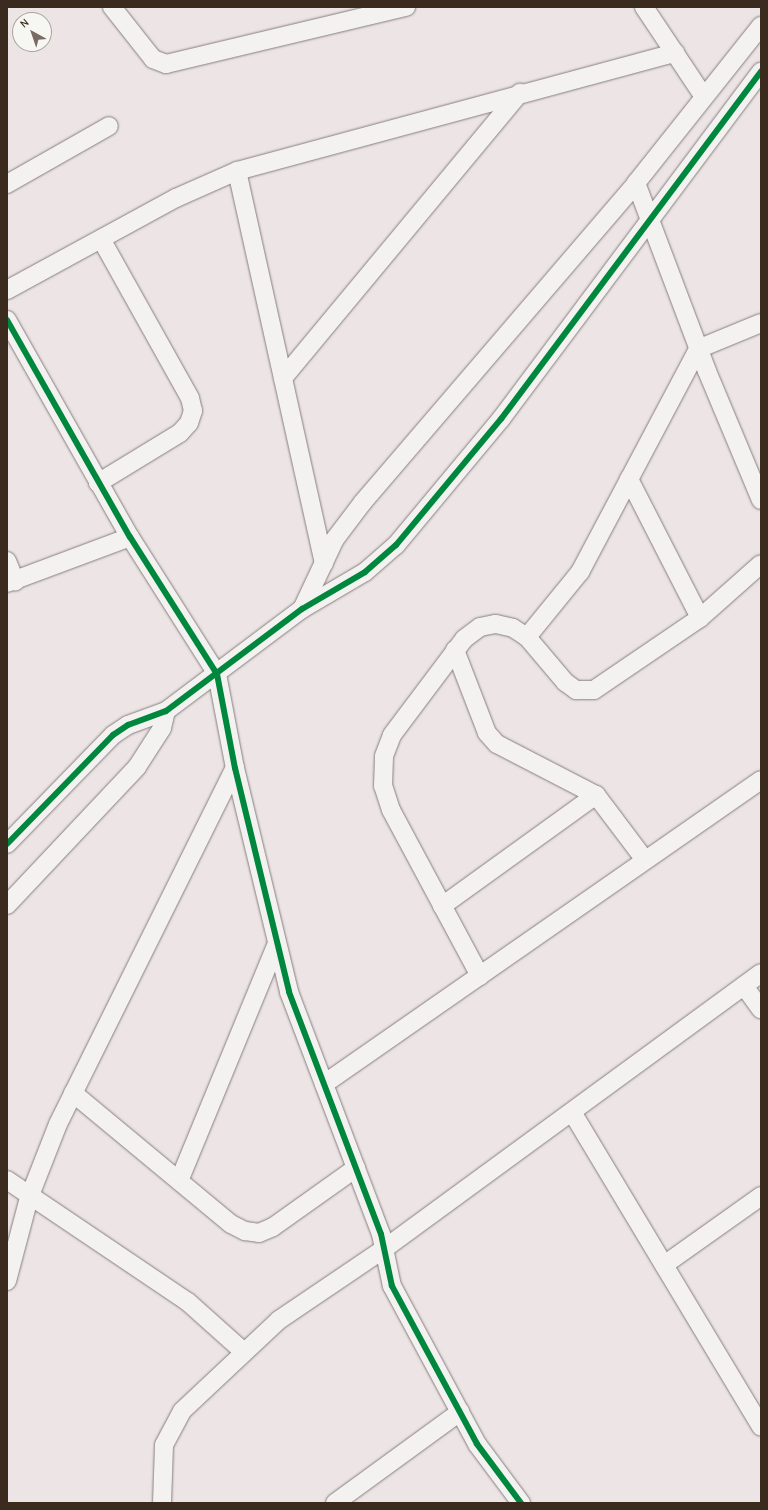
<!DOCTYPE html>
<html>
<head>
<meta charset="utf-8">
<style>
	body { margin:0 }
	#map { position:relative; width:768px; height:1510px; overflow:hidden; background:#ece4e5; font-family:"Comic Neue",sans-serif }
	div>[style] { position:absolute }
	.roads { filter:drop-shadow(0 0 1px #867f7c) drop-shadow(0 0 1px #867f7c) }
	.minor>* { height:18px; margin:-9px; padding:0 9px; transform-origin:9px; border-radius:9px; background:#f4f2f1 }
	.cycleway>* { height:6px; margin:-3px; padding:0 3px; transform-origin:3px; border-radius:3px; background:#00873e }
	span { translate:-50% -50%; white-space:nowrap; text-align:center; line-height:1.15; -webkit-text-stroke:4px #f6f6f2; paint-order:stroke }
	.frame { position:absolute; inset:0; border:8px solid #3b2a1e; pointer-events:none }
	.north { position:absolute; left:12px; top:12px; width:40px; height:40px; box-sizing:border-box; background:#f6f6f2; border:1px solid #aba49d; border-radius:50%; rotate:320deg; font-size:11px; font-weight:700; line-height:16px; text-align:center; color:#3b2a1e }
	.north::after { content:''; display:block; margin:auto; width:14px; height:18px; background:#796b64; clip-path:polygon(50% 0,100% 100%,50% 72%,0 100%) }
</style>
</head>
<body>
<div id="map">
	<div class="roads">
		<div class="minor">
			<div style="left:112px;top:7px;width:66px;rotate:51.7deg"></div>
			<div style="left:153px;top:59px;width:14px;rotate:21deg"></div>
			<div style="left:166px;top:64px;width:247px;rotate:-13.4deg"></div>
			<div style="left:644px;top:7px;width:108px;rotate:56.3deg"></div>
			<div style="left:237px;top:171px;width:402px;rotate:77.5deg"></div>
			<div style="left:636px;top:183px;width:201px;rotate:69.3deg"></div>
			<div style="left:707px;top:371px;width:140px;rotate:67.3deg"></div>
			<div style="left:7px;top:184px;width:117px;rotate:-29.6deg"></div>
			<div style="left:7px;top:290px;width:192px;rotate:-28.6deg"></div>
			<div style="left:176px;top:198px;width:67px;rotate:-23.9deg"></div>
			<div style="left:237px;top:171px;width:454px;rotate:-15.1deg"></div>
			<div style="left:7px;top:320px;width:249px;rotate:60.5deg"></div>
			<div style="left:130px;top:537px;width:162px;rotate:57.6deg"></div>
			<div style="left:217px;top:674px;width:96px;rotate:79.2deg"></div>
			<div style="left:235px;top:768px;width:230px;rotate:76.4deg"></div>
			<div style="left:289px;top:992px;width:259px;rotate:69.2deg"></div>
			<div style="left:381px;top:1234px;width:53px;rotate:78.1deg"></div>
			<div style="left:392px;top:1286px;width:179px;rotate:61.7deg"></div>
			<div style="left:477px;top:1444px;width:74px;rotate:53.3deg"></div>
			<div style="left:283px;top:378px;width:371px;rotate:-50.3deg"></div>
			<div style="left:629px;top:479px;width:156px;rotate:62.9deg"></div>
			<div style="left:98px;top:483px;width:96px;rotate:-31.4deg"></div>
			<div style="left:180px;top:433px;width:13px;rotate:-48deg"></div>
			<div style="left:189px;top:423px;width:13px;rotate:-72deg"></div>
			<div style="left:193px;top:411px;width:13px;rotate:-103deg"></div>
			<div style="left:190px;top:398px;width:182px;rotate:-119.2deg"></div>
			<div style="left:7px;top:561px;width:22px;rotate:68deg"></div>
			<div style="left:7px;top:583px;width:131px;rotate:-20.5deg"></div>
			<div style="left:302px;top:609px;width:77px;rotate:-64.8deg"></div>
			<div style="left:335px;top:539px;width:46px;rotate:-52.9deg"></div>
			<div style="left:363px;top:502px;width:420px;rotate:-49.4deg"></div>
			<div style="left:636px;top:183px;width:201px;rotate:-51.5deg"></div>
			<div style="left:527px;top:637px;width:84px;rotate:-50.8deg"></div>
			<div style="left:580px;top:572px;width:252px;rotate:-62.1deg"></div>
			<div style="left:698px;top:349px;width:68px;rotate:-22.4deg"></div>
			<div style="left:455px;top:650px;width:89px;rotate:68.9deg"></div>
			<div style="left:487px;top:733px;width:15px;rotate:48deg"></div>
			<div style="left:497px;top:744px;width:111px;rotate:27.3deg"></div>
			<div style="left:596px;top:795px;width:81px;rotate:53deg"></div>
			<div style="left:7px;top:844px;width:152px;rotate:-45.8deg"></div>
			<div style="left:113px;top:735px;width:18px;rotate:-34deg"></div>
			<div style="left:128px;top:725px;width:40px;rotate:-20.2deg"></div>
			<div style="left:166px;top:711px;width:170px;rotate:-36.9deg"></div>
			<div style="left:302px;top:609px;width:73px;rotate:-30.4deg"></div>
			<div style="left:365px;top:572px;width:41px;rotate:-41.1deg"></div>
			<div style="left:396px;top:545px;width:164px;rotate:-50.2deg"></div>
			<div style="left:501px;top:419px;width:434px;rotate:-53.2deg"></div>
			<div style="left:7px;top:905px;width:190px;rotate:-46.7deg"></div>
			<div style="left:137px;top:767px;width:46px;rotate:-57.3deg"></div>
			<div style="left:162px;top:728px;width:17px;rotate:-77deg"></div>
			<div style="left:442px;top:906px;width:190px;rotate:-35.8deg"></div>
			<div style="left:480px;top:976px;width:188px;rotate:-118.2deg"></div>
			<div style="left:391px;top:810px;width:25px;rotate:-108deg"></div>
			<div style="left:383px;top:786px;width:30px;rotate:-88deg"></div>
			<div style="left:384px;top:756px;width:22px;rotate:-69deg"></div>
			<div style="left:392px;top:735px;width:120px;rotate:-53.1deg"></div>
			<div style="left:464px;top:639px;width:20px;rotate:-37deg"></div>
			<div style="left:480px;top:627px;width:16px;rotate:-11deg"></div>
			<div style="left:496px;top:624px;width:17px;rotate:13deg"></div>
			<div style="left:513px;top:628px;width:17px;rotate:33deg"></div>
			<div style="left:527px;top:637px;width:59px;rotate:49.8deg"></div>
			<div style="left:565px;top:682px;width:14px;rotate:36deg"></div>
			<div style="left:576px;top:690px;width:18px"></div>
			<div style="left:594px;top:690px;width:128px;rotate:-34.2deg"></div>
			<div style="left:700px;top:618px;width:81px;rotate:-41.5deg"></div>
			<div style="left:744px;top:986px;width:29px;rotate:54deg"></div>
			<div style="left:324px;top:1084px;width:532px;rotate:-34.82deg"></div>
			<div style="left:73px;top:1093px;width:205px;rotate:39.7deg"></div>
			<div style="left:231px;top:1224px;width:16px;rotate:27deg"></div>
			<div style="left:245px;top:1231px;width:14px;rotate:8deg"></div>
			<div style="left:259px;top:1233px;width:15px;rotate:-23deg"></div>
			<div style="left:273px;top:1227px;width:102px;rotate:-35.4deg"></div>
			<div style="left:572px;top:1112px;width:367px;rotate:59deg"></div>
			<div style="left:7px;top:1180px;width:218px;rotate:34deg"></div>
			<div style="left:188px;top:1302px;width:75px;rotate:41.8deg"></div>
			<div style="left:179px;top:1181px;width:257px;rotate:-67.6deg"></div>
			<div style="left:664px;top:1265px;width:119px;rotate:-35.4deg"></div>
			<div style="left:7px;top:1281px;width:86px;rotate:-75.2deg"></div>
			<div style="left:29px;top:1198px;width:79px;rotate:-68.6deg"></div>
			<div style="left:58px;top:1124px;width:398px;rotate:-63.6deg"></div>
			<div style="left:162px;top:1503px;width:58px;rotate:-88deg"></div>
			<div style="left:164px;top:1445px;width:38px;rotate:-62deg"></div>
			<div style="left:182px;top:1411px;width:133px;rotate:-43.2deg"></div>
			<div style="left:279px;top:1320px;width:127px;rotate:-34.1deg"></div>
			<div style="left:384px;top:1249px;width:467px;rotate:-36.2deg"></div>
			<div style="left:335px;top:1503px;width:155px;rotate:-36.1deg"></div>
		</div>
	</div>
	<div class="cycleway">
		<div style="left:7px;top:320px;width:249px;rotate:60.5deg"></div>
		<div style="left:130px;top:537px;width:162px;rotate:57.6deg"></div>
		<div style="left:217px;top:674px;width:96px;rotate:79.2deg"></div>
		<div style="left:235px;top:768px;width:230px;rotate:76.4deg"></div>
		<div style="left:289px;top:992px;width:259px;rotate:69.2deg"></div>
		<div style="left:381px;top:1234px;width:53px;rotate:78.1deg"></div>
		<div style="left:392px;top:1286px;width:179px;rotate:61.7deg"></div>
		<div style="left:477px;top:1444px;width:74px;rotate:53.3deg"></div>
		<div style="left:7px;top:844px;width:152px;rotate:-45.8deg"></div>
		<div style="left:113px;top:735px;width:18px;rotate:-34deg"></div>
		<div style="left:128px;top:725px;width:40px;rotate:-20.2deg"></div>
		<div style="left:166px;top:711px;width:170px;rotate:-36.9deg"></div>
		<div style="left:302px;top:609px;width:73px;rotate:-30.4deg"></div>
		<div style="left:365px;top:572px;width:41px;rotate:-41.1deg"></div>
		<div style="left:396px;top:545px;width:164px;rotate:-50.2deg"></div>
		<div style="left:501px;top:419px;width:434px;rotate:-53.2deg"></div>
	</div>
	<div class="frame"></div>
	<div class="north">N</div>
</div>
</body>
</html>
